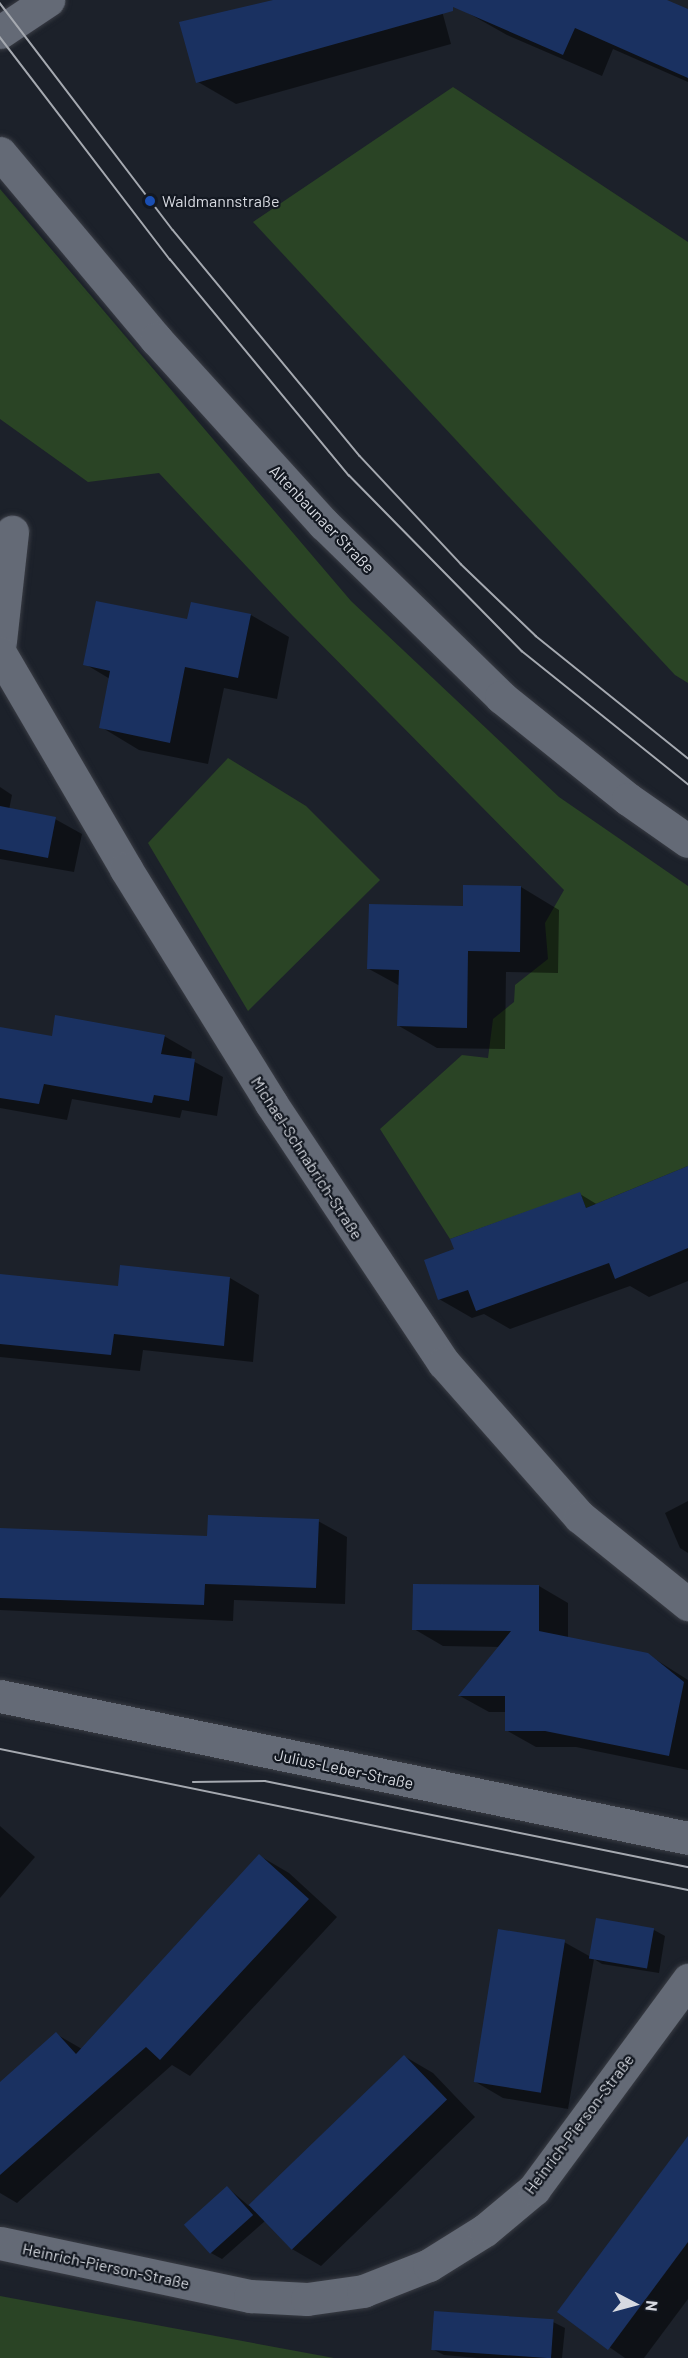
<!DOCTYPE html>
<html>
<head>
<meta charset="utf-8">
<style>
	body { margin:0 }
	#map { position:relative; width:688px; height:2358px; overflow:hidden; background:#1c212a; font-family:Barlow,sans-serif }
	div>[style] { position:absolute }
	.green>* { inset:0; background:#2a4425 }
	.shadow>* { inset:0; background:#0007 }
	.building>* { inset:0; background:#1a3161; transform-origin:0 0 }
	.roads { filter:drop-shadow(0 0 2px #393c44) drop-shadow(0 0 2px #393c44) }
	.minor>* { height:33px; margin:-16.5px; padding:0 16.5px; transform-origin:16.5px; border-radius:16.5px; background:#646a76 }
	.secondary>* { height:33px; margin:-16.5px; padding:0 16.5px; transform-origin:16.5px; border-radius:16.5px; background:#646a76 }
	.tram>* { height:1.5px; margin:-0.75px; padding:0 0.75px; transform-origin:0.75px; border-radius:0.75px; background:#a5a9b0 }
	.dots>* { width:16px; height:16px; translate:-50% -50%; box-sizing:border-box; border:3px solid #131821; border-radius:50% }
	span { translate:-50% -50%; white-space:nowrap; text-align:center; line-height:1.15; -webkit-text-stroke:4.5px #131821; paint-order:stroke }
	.poi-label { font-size:16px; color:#d7dae1 }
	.left { translate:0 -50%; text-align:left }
	.street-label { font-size:16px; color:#d7dae1 }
	.north { position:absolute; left:604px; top:2274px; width:60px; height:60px; -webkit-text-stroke:4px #131821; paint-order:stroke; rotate:96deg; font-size:16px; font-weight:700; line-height:24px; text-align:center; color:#d7dae1 }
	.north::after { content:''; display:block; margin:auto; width:21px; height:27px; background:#d7dae1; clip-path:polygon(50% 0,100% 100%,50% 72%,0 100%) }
</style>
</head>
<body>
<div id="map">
	<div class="green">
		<div style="clip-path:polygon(453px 87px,688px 242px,688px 683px,675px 675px,253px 222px)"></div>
		<div style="clip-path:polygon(0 189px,351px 601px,559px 797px,688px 886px,688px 1166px,586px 1208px,580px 1193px,450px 1239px,380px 1129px,462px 1055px,488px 1058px,493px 1019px,514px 1002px,515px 985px,548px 959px,545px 923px,564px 890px,292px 615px,159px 473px,88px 482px,0 419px)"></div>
		<div style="clip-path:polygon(228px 758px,306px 806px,380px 880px,248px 1011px,148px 843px)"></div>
		<div style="clip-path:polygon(0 2296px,334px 2358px,0 2358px)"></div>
	</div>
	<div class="shadow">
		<div style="clip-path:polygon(275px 0,439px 0,451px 44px,236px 104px,198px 82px)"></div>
		<div style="clip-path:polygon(474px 0,663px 0,688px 11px,688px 82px,613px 49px,602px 76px,507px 35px,468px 13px)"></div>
		<div style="clip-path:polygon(251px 615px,289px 637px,277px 699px,224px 688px,208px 764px,139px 750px,101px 727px,110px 679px,85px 664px,189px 621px)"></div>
		<div style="clip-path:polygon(0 787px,12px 795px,9px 810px,55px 819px,82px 834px,74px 872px,0 859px)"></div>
		<div style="clip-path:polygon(521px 887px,559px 910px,558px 973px,506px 972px,505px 1049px,437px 1048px,399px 1026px,400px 986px,369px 969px,464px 908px)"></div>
		<div style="clip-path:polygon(0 1029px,53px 1038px,164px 1036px,192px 1052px,191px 1060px,223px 1077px,217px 1116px,182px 1110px,180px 1118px,72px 1099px,67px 1120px,0 1108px)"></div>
		<div style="clip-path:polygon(688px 1168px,688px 1281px,649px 1297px,630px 1286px,510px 1329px,484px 1314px,472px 1318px,439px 1299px,456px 1250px,580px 1194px,598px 1205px)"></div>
		<div style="clip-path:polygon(122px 1267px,230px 1278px,259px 1295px,253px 1362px,143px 1350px,140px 1371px,0 1357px,0 1276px,119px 1288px)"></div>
		<div style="clip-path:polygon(688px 1501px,688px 1553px,680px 1548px,665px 1513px)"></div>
		<div style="clip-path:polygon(318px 1521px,347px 1537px,345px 1604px,234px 1600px,233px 1621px,0 1610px,0 1530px,208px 1538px)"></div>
		<div style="clip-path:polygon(539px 1586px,568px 1603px,568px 1638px,647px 1654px,688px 1680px,688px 1770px,576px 1747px,536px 1747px,506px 1730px,506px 1712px,489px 1712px,460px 1696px,501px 1647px,443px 1646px,414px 1629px)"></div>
		<div style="clip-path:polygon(0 1826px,35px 1857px,0 1898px)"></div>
		<div style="clip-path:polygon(260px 1856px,289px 1873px,337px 1917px,190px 2076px,172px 2065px,17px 2203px,0 2193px,0 2084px,56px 2034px,82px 2049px)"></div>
		<div style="clip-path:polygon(654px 1930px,665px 1936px,659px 1973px,602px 1964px,594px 1959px,568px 2109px,503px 2098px,474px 2081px,564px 1942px,591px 1957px)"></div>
		<div style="clip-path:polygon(404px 2056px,433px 2073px,475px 2117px,321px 2266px,292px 2249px,265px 2221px,222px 2259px,211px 2253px,228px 2188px,249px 2206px)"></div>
		<div style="clip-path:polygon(688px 2139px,688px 2299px,644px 2358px,625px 2358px,559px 2312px)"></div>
		<div style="clip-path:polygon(553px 2322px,565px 2328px,562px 2358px,478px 2358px,444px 2355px,432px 2349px)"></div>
	</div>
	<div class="building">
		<div style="clip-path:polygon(273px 0,667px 0,688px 9px,688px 78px,575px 28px,563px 55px,453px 7px,453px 11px,196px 83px,179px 22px)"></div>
		<div style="clip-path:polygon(96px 601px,187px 619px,191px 602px,251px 614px,238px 678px,185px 667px,170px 743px,99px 728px,110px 671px,83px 665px)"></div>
		<div style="clip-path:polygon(0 806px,56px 817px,48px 858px,0 849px)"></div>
		<div style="clip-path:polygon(463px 885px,521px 886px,520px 952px,468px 951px,467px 1028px,397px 1026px,399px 970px,367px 969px,369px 904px,463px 906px)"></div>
		<div style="clip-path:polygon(55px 1015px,165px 1035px,161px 1054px,195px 1059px,189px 1101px,154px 1095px,152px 1103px,44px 1084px,39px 1104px,0 1098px,0 1027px,52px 1036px)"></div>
		<div style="clip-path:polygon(688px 1166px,688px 1248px,615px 1279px,609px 1263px,476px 1311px,468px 1290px,438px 1300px,424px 1260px,454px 1249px,450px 1239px,580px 1192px,586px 1208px)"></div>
		<div style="clip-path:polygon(120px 1265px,230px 1277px,224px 1346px,114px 1334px,111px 1355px,0 1344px,0 1274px,118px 1286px)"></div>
		<div style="clip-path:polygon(208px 1515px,319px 1519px,316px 1588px,205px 1584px,204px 1605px,0 1598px,0 1528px,207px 1536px)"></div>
		<div style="clip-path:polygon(413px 1584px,539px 1585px,539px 1631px,648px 1653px,684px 1682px,669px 1756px,545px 1731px,505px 1731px,505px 1696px,458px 1696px,511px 1631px,412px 1630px)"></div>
		<div style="clip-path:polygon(259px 1854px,309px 1899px,160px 2060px,146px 2047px,0 2175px,0 2082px,56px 2032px,76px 2054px)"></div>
		<div style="left:596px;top:1918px;width:59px;height:41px;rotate:10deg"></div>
		<div style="left:498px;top:1929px;width:68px;height:155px;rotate:9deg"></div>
		<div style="left:404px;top:2055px;width:62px;height:216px;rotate:46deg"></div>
		<div style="clip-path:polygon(688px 2136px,688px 2242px,608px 2350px,557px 2312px)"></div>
		<div style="left:227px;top:2186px;width:39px;height:58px;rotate:48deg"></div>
		<div style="left:434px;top:2311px;width:120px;height:39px;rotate:4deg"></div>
	</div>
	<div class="roads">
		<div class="minor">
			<div style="left:0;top:32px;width:58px;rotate:-33.7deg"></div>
			<div style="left:0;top:641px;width:110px;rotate:-83.7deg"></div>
			<div style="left:0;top:653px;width:250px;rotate:59.7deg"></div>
			<div style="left:126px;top:869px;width:275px;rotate:58.2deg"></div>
			<div style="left:271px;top:1103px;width:312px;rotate:56.4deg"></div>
			<div style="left:444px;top:1363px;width:205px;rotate:48.6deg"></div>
			<div style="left:580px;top:1517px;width:139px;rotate:38.9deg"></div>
			<div style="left:0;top:1696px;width:703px;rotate:11.66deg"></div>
			<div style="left:0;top:2243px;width:256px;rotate:12deg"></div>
			<div style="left:250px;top:2296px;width:57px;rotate:3deg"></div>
			<div style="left:307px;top:2299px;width:57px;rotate:-8.1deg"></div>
			<div style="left:363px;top:2291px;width:71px;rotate:-21.5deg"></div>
			<div style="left:429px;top:2265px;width:66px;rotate:-32deg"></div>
			<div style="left:485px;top:2230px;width:64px;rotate:-39.9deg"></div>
			<div style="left:534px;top:2189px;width:260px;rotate:-53.6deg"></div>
		</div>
		<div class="secondary">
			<div style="left:0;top:153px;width:243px;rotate:50deg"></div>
			<div style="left:156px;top:339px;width:250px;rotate:47.8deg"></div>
			<div style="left:324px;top:524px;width:248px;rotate:44.3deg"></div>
			<div style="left:501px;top:697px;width:163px;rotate:38.8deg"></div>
			<div style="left:628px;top:799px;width:73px;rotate:35deg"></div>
		</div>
	</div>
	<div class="tram">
		<div style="left:0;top:3px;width:285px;rotate:52.7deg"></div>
		<div style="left:173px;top:230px;width:293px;rotate:50.4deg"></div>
		<div style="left:360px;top:456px;width:148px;rotate:46.9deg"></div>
		<div style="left:461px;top:564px;width:104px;rotate:43.8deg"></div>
		<div style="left:536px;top:636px;width:195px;rotate:38.8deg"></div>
		<div style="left:0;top:37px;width:280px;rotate:52.6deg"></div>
		<div style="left:170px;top:259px;width:281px;rotate:50.4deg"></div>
		<div style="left:349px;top:475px;width:247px;rotate:45.5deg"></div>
		<div style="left:522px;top:651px;width:213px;rotate:38.7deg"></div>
		<div style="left:0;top:1749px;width:702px;rotate:11.58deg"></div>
		<div style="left:193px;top:1782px;width:72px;rotate:-0.8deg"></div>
		<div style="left:265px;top:1781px;width:432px;rotate:11.5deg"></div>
	</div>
	<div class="dots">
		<div style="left:150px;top:201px;background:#1a4fb4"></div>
	</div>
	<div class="poi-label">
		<span class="left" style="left:162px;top:201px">Waldmannstraße</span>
	</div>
	<div class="street-label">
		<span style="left:322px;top:519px;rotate:46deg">Altenbaunaer Straße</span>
		<span style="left:307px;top:1158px;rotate:57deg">Michael-Schnabrich-Straße</span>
		<span style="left:344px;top:1769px;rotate:12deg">Julius-Leber-Straße</span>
		<span style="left:579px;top:2124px;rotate:-53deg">Heinrich-Pierson-Straße</span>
		<span style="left:106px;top:2266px;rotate:12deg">Heinrich-Pierson-Straße</span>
	</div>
	<div class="north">N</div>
</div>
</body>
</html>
